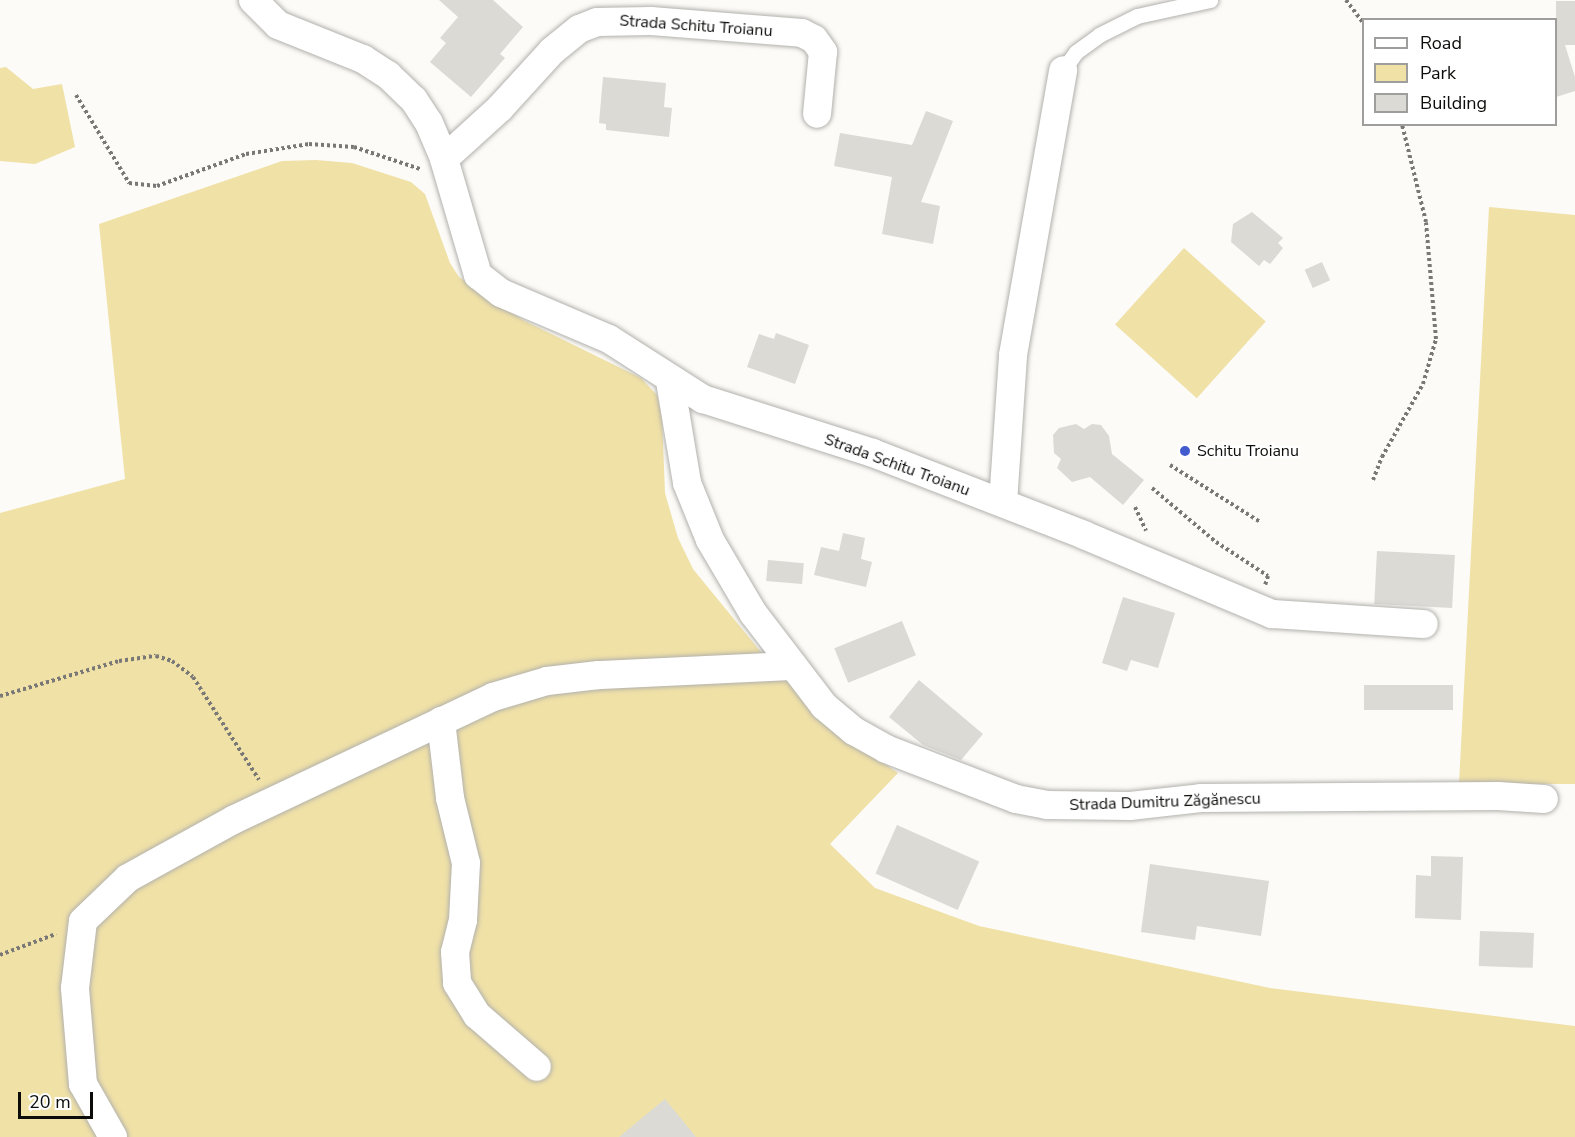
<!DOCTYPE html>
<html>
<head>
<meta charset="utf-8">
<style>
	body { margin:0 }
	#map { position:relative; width:1575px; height:1137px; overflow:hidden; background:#fcfbf7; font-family:"Nunito Sans",sans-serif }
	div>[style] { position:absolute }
	.green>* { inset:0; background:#f0e1a7; transform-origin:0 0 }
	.building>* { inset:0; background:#dbdad5; transform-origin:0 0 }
	.path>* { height:4px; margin-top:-2px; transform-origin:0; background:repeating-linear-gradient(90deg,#797876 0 3px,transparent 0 6px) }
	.roads { filter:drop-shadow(0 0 2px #b2b1ad) drop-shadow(0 0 2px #b2b1ad) }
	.service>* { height:15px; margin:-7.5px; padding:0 7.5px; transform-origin:7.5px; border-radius:7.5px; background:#fff }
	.minor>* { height:28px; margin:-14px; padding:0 14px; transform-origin:14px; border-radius:14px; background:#fff }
	.dots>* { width:16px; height:16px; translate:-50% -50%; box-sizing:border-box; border:3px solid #fff; border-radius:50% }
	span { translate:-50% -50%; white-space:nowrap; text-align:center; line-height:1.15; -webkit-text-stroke:4.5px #fff; paint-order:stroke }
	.street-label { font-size:16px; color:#0c0c0b }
	.poi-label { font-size:16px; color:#0c0c0b }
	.left { translate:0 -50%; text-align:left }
	.legend { position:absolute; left:1362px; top:18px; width:195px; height:108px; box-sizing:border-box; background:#fff; border:2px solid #9e9e9d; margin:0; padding:8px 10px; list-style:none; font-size:18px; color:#0c0c0b }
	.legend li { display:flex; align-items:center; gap:12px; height:30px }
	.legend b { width:30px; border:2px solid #9e9e9d }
	.scale { position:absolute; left:18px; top:1092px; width:75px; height:27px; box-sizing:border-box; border:3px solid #0c0c0b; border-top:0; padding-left:8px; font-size:18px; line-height:21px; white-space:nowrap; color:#0c0c0b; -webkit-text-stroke:4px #fff; paint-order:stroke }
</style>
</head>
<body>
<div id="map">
	<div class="green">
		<div style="clip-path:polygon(6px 67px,33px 89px,62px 84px,75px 147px,35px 164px,0 161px,0 68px)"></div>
		<div style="clip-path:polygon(316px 160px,352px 163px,411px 182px,425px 194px,450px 263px,459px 277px,523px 320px,641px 378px,657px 395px,662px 416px,665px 493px,678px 538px,693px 569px,779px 674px,842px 734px,898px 773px,830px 844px,875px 888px,979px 926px,1270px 988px,1575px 1026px,1575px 1137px,0 1137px,0 513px,125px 479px,99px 224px,282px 161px)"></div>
		<div style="clip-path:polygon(1489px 207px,1575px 215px,1575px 784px,1459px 784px)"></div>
		<div style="left:1184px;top:248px;width:110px;height:103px;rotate:42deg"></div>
	</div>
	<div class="building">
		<div style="clip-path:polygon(439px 0,493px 0,523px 27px,500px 54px,505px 58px,471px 97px,430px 62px,446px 43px,440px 38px,458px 17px)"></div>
		<div style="clip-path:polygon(1556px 1px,1575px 1px,1575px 45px,1565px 45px,1575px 77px,1575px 91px,1556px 97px)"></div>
		<div style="clip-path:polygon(603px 77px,666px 83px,664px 107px,672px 108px,669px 137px,606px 130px,606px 124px,599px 123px)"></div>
		<div style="clip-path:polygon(926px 111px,953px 121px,921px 202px,940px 206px,933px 244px,882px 234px,892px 177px,834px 166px,840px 133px,912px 145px)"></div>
		<div style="clip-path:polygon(1252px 212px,1283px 238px,1278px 243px,1283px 248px,1270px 264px,1264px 260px,1259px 266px,1231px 242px,1233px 224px)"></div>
		<div style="left:1322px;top:262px;width:20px;height:19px;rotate:66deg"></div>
		<div style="clip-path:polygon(776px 333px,809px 345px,795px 384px,747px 367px,759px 334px,774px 339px)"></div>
		<div style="clip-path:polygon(1076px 424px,1084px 429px,1092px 424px,1101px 425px,1109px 436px,1112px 454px,1144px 480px,1123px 505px,1090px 477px,1072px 482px,1057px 468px,1061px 459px,1054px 453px,1053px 435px,1059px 428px)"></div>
		<div style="clip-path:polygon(843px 533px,865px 538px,861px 559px,872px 562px,866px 587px,814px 575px,821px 547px,839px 551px)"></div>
		<div style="left:1377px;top:551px;width:78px;height:53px;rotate:3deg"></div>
		<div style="left:768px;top:560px;width:36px;height:21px;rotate:5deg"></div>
		<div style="clip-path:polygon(1123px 597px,1175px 613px,1158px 668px,1131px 660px,1127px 671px,1102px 663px)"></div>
		<div style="left:902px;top:621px;width:37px;height:73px;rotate:68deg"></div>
		<div style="clip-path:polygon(919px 680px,983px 734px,961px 760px,923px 745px,889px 717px)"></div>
		<div style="left:1453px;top:685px;width:25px;height:89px;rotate:90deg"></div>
		<div style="left:897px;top:825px;width:90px;height:53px;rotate:24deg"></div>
		<div style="clip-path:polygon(1431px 856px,1463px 857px,1461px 920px,1415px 918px,1416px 875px,1431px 876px)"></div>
		<div style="clip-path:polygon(1150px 864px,1269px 881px,1261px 936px,1197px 926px,1195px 940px,1141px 932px)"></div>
		<div style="left:1480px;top:931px;width:54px;height:35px;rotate:2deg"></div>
		<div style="clip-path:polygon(665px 1099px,696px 1137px,619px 1137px)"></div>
	</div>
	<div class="path">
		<div style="left:1346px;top:0;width:30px;rotate:53deg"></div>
		<div style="left:76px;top:95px;width:103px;rotate:58.9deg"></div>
		<div style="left:129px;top:183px;width:28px;rotate:6deg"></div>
		<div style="left:157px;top:186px;width:95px;rotate:-19.8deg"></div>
		<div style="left:246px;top:154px;width:64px;rotate:-9deg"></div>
		<div style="left:309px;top:144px;width:45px;rotate:3.8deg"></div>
		<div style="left:354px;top:147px;width:70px;rotate:18.4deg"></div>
		<div style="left:1170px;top:465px;width:107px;rotate:32.3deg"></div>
		<div style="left:1373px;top:480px;width:25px;rotate:-69deg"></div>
		<div style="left:1382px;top:457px;width:84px;rotate:-60.7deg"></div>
		<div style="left:1423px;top:384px;width:47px;rotate:-73.9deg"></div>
		<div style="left:1436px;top:339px;width:117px;rotate:-94.9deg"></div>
		<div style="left:1426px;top:222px;width:101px;rotate:-103.8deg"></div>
		<div style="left:1152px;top:488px;width:84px;rotate:40.2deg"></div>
		<div style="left:1216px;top:542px;width:62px;rotate:33.2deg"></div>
		<div style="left:1268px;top:576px;width:9px;rotate:108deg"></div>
		<div style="left:1135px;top:507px;width:26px;rotate:65deg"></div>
		<div style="left:0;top:696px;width:124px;rotate:-16.4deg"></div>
		<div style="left:119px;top:661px;width:37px;rotate:-8deg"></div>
		<div style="left:156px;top:656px;width:17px;rotate:17deg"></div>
		<div style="left:172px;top:661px;width:26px;rotate:37deg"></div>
		<div style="left:193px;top:677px;width:122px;rotate:57.3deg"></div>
		<div style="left:0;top:955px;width:60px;rotate:-20.6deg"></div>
	</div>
	<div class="roads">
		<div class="service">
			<div style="left:1063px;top:70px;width:22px;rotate:-54deg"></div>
			<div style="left:1076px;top:52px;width:29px;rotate:-36deg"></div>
			<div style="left:1099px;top:35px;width:42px;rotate:-26.6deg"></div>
			<div style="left:1137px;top:16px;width:75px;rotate:-12.4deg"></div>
		</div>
		<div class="minor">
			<div style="left:253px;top:0;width:35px;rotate:45deg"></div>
			<div style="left:278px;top:25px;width:92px;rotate:21.8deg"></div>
			<div style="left:363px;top:59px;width:30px;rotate:33deg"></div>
			<div style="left:388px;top:75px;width:36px;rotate:44deg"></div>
			<div style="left:414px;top:100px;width:27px;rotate:57deg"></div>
			<div style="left:429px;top:123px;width:39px;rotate:67deg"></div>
			<div style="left:444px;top:159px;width:121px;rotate:73.7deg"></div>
			<div style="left:478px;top:275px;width:29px;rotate:38deg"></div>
			<div style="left:501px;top:293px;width:117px;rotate:23.1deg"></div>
			<div style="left:609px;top:339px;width:112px;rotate:32.6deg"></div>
			<div style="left:703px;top:399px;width:178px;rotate:17.6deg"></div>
			<div style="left:873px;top:453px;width:226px;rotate:21.2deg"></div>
			<div style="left:1084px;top:535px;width:204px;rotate:22.8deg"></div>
			<div style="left:1272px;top:614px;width:152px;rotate:3.8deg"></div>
			<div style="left:444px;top:159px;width:76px;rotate:-42.3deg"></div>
			<div style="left:500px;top:108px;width:77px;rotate:-47.6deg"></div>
			<div style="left:552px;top:51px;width:35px;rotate:-39deg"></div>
			<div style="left:579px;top:29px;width:19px;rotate:-21deg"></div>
			<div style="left:597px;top:22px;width:54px;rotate:-1.1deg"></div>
			<div style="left:651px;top:21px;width:151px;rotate:4.5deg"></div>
			<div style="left:802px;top:33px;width:13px;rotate:27deg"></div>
			<div style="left:814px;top:39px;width:16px;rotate:55deg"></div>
			<div style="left:823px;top:52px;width:62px;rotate:95.5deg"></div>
			<div style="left:670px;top:381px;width:103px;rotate:80.5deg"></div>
			<div style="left:687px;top:483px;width:61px;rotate:68deg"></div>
			<div style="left:710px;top:540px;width:85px;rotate:59.5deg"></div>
			<div style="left:753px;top:613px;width:117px;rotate:52.6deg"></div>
			<div style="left:824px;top:706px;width:39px;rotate:40deg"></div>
			<div style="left:854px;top:731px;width:37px;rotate:29deg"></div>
			<div style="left:886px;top:749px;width:139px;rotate:21deg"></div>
			<div style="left:1016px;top:799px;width:32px;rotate:11deg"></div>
			<div style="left:1047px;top:805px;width:83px;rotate:0.7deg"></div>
			<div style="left:1130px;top:806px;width:71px;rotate:-6.4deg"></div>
			<div style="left:1201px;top:798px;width:297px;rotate:-0.4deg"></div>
			<div style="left:1498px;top:796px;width:46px;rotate:3.7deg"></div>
			<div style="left:1003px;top:503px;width:148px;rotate:-86.1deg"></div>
			<div style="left:1013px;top:355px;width:289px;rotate:-80deg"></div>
			<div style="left:441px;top:721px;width:78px;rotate:83.3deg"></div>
			<div style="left:450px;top:798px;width:67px;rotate:76.2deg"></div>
			<div style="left:466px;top:863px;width:57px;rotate:93deg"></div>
			<div style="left:463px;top:920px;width:33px;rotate:104deg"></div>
			<div style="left:455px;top:952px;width:31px;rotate:86deg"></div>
			<div style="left:457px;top:983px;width:38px;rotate:58deg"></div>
			<div style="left:477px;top:1015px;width:79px;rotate:40.9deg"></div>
			<div style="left:113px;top:1137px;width:61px;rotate:-119.5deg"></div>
			<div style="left:83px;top:1084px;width:96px;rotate:-94.8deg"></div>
			<div style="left:75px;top:988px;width:67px;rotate:-83.2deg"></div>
			<div style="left:83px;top:921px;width:62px;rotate:-43.7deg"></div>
			<div style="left:128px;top:878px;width:120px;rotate:-28.9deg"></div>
			<div style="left:233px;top:820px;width:288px;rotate:-25.3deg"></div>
			<div style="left:493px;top:697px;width:56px;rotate:-16.5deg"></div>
			<div style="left:547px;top:681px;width:52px;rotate:-6.6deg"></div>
			<div style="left:599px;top:675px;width:194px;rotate:-2.7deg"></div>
		</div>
	</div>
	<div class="dots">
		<div style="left:1185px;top:451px;background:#425ccf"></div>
	</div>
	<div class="street-label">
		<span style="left:696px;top:26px;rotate:4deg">Strada Schitu Troianu</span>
		<span style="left:897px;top:465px;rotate:20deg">Strada Schitu Troianu</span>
		<span style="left:1165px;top:802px;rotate:-2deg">Strada Dumitru Zăgănescu</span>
	</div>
	<div class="poi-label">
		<span class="left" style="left:1197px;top:451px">Schitu Troianu</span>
	</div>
	<ul class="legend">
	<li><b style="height:8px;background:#fff"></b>Road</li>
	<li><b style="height:16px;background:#f0e1a7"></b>Park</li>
	<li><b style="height:16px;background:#dbdad5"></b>Building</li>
	</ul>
	<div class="scale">20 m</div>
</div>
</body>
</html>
